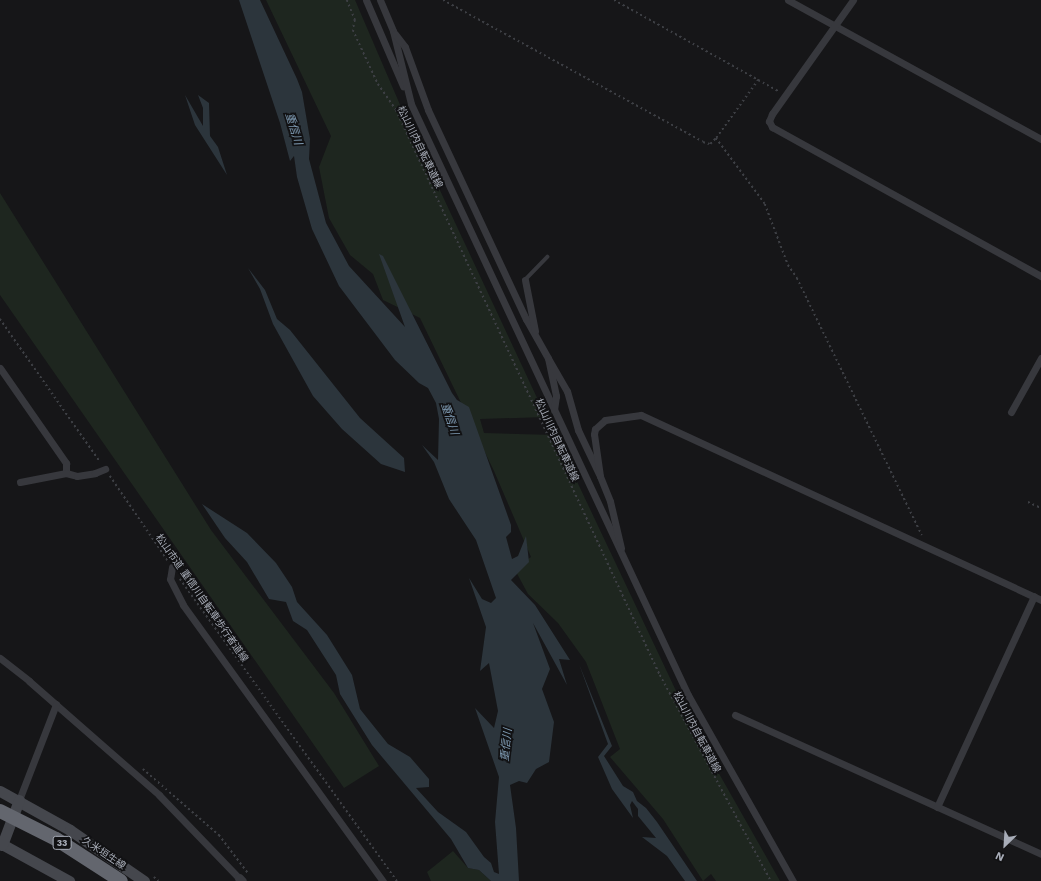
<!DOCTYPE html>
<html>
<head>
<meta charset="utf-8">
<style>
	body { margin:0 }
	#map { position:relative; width:1041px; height:881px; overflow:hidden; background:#161618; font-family:"Work Sans","Noto Sans JP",sans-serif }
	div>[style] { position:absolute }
	.green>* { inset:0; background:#1e261f }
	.water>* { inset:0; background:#2c353c }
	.path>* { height:1.5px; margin-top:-0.75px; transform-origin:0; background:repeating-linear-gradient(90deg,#3d3f44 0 2px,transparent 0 5px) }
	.service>* { height:3.5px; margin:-1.75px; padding:0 1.75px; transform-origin:1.75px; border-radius:1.75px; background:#37383d }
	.minor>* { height:7px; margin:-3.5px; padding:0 3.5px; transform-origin:3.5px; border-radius:3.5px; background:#37383d }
	.tertiary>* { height:9px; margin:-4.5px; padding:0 4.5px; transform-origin:4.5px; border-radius:4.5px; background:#37383d }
	.secondary>* { height:11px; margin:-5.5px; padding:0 5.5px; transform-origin:5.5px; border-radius:5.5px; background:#45474d }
	.motorway-bridge>* { height:14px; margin:-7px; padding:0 7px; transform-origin:7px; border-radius:7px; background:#63666e }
	span { translate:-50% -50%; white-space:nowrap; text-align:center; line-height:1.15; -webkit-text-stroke:3.5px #111113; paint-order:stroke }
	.shield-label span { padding:1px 3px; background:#111113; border:1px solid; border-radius:3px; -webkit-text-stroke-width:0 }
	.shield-label { font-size:9px; color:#a8adb8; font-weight:700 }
	.street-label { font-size:10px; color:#a8adb8 }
	.water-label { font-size:11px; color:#7f9bb3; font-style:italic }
	.north { position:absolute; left:985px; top:825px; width:40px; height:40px; -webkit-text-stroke:3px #111113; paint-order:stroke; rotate:205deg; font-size:11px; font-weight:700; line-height:16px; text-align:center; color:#a8adb8 }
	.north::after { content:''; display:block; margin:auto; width:14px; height:18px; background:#a8adb8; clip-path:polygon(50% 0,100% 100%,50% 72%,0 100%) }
</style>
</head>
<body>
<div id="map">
	<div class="green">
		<div style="clip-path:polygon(266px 0,355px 0,401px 107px,546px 417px,480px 419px,484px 433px,555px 435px,696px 733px,780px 881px,716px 881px,711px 874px,703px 881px,663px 819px,610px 757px,620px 749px,586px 662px,558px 623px,528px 594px,514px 568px,531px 557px,494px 471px,420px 318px,383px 300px,373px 274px,350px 255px,329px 218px,319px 167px,331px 136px)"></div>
		<div style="clip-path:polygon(0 193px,211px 530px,334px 693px,379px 766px,344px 788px,0 295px)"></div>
		<div style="clip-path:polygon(453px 851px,468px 868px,479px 870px,491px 881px,431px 881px,427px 872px)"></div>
	</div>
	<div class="water">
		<div style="clip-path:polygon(239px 0,260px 0,297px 79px,302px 92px,310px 139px,309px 159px,326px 223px,349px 266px,405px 327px,379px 254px,383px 256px,452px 393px,457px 400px,469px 407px,511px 525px,511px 532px,506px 537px,512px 559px,518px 556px,526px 536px,529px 562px,511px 580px,535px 605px,570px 660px,559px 659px,567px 685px,533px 623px,550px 669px,542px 689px,554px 722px,549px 762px,536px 769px,527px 783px,519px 781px,510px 785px,516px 828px,519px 881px,491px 881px,479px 870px,468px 868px,451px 839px,372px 745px,340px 694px,336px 675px,307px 630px,293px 621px,286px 602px,269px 599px,247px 562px,225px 538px,202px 504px,247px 533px,276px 563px,292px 587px,297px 602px,327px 635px,352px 675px,360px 709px,388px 744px,410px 757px,429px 779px,429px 787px,416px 788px,438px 812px,466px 832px,484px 857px,491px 863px,494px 872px,499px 874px,495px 822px,499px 777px,475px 708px,494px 728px,498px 711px,489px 663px,480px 671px,486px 627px,469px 578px,482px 599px,491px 603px,496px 598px,476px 540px,449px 499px,434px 462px,422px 445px,438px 460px,439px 419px,436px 403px,428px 388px,419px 383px,395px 360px,339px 286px,312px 229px,297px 177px,294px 156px,290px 161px,280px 123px)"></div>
		<div style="clip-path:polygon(185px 95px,203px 126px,203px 108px,198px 95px,209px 103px,210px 136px,218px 147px,227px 175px,195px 125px)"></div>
		<div style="clip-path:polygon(248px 268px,265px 290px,277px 319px,290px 330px,360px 418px,404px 458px,405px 472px,381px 464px,342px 429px,313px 396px,273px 324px,260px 289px)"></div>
		<div style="clip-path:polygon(579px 664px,612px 746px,604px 756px,623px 786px,633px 792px,637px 801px,646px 808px,657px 822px,697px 881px,685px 881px,667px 856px,642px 837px,656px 838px,638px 816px,638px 809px,632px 801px,630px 805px,633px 818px,612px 789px,598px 757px,608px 744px)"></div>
	</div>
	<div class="path">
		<div style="left:347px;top:0;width:22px;rotate:68deg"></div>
		<div style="left:355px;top:20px;width:10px;rotate:101deg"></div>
		<div style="left:353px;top:30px;width:60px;rotate:65.2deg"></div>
		<div style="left:378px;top:84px;width:32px;rotate:55deg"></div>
		<div style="left:396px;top:110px;width:624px;rotate:64.96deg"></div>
		<div style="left:660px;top:675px;width:234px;rotate:61.7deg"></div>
		<div style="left:443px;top:0;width:296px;rotate:28.6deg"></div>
		<div style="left:703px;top:142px;width:7px;rotate:16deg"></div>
		<div style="left:710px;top:144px;width:8px;rotate:-45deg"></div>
		<div style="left:716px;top:138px;width:82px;rotate:53.4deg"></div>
		<div style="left:765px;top:204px;width:65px;rotate:69.3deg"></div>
		<div style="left:788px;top:265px;width:16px;rotate:55deg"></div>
		<div style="left:797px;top:278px;width:286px;rotate:64.1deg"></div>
		<div style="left:614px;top:0;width:188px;rotate:29deg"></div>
		<div style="left:716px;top:138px;width:72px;rotate:-54.1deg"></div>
		<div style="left:0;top:319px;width:174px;rotate:55deg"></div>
		<div style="left:110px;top:476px;width:103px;rotate:55.7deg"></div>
		<div style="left:1028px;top:502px;width:14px;rotate:25deg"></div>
		<div style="left:180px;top:579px;width:372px;rotate:54.3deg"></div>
		<div style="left:143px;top:769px;width:101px;rotate:41deg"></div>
		<div style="left:219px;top:835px;width:48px;rotate:52.7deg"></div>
		<div style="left:154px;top:877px;width:6px;rotate:39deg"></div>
	</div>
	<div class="service">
		<div style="left:525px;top:280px;width:32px;rotate:-46deg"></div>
	</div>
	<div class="minor">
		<div style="left:366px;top:0;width:94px;rotate:66.7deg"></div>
		<div style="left:380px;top:0;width:34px;rotate:67deg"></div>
		<div style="left:393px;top:31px;width:75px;rotate:76.1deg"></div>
		<div style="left:411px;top:104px;width:653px;rotate:64.89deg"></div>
		<div style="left:688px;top:695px;width:214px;rotate:60.6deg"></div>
		<div style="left:788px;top:0;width:289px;rotate:28.8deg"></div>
		<div style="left:853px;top:0;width:140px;rotate:125.4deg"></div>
		<div style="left:772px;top:114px;width:8px;rotate:113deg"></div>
		<div style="left:769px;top:121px;width:7px;rotate:63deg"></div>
		<div style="left:772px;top:127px;width:308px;rotate:29deg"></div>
		<div style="left:395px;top:34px;width:16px;rotate:52deg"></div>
		<div style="left:405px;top:47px;width:67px;rotate:69.9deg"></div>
		<div style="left:428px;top:110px;width:231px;rotate:64.9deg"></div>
		<div style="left:526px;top:319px;width:45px;rotate:60.6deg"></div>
		<div style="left:548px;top:358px;width:39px;rotate:78deg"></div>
		<div style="left:556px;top:396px;width:14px;rotate:98deg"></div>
		<div style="left:525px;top:280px;width:52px;rotate:78.9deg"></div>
		<div style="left:549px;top:360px;width:36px;rotate:60deg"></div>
		<div style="left:567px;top:391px;width:41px;rotate:74.2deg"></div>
		<div style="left:578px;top:430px;width:49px;rotate:64.5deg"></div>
		<div style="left:0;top:368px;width:116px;rotate:55.2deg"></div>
		<div style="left:66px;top:463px;width:10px;rotate:90deg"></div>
		<div style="left:66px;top:473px;width:11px;rotate:15deg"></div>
		<div style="left:77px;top:476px;width:18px;rotate:-9deg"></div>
		<div style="left:95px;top:473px;width:11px;rotate:-22deg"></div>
		<div style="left:1011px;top:412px;width:62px;rotate:-60.9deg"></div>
		<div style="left:20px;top:482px;width:47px;rotate:-11.1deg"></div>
		<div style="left:621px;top:548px;width:48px;rotate:-103.2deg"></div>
		<div style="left:610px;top:501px;width:27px;rotate:-112deg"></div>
		<div style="left:600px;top:476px;width:42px;rotate:-98.1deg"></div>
		<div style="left:594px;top:434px;width:5px;rotate:-79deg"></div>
		<div style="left:595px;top:429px;width:13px;rotate:-42deg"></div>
		<div style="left:605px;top:420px;width:36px;rotate:-8deg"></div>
		<div style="left:641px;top:415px;width:441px;rotate:24.8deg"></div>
		<div style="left:172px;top:567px;width:12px;rotate:99deg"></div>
		<div style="left:170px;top:579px;width:29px;rotate:63deg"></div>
		<div style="left:183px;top:605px;width:341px;rotate:54.1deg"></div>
		<div style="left:0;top:658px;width:37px;rotate:38deg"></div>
		<div style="left:29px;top:681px;width:173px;rotate:41.2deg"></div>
		<div style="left:159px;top:795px;width:115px;rotate:46.1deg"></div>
		<div style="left:735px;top:715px;width:336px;rotate:24.4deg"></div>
		<div style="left:19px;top:800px;width:103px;rotate:-68.9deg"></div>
		<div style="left:937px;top:807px;width:232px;rotate:-65.3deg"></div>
	</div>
	<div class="tertiary">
		<div style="left:239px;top:878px;width:4px;rotate:45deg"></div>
	</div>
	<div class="secondary">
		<div style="left:0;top:791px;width:80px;rotate:29.1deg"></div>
		<div style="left:70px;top:830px;width:90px;rotate:34.6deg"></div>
		<div style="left:0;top:843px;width:79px;rotate:28.8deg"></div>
		<div style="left:2px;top:845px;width:48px;rotate:-69.3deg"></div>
	</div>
	<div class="motorway-bridge">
		<div style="left:0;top:811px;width:63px;rotate:26.6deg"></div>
		<div style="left:56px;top:839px;width:77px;rotate:32.9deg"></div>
	</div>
	<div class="shield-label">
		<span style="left:62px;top:843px">33</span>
	</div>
	<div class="street-label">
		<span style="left:420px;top:147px;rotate:64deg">松山川内自転車道線</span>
		<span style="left:557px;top:440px;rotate:65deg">松山川内自転車道線</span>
		<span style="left:202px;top:598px;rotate:55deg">松山市道 重信川自転車歩行者道線</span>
		<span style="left:697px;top:732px;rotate:62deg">松山川内自転車道線</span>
		<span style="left:104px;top:853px;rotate:34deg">久米垣生線</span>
	</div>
	<div class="water-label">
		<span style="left:293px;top:129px;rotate:73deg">重信川</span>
		<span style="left:449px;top:419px;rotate:72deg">重信川</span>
		<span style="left:507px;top:745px;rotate:-84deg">重信川</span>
	</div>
	<div class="north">N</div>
</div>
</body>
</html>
